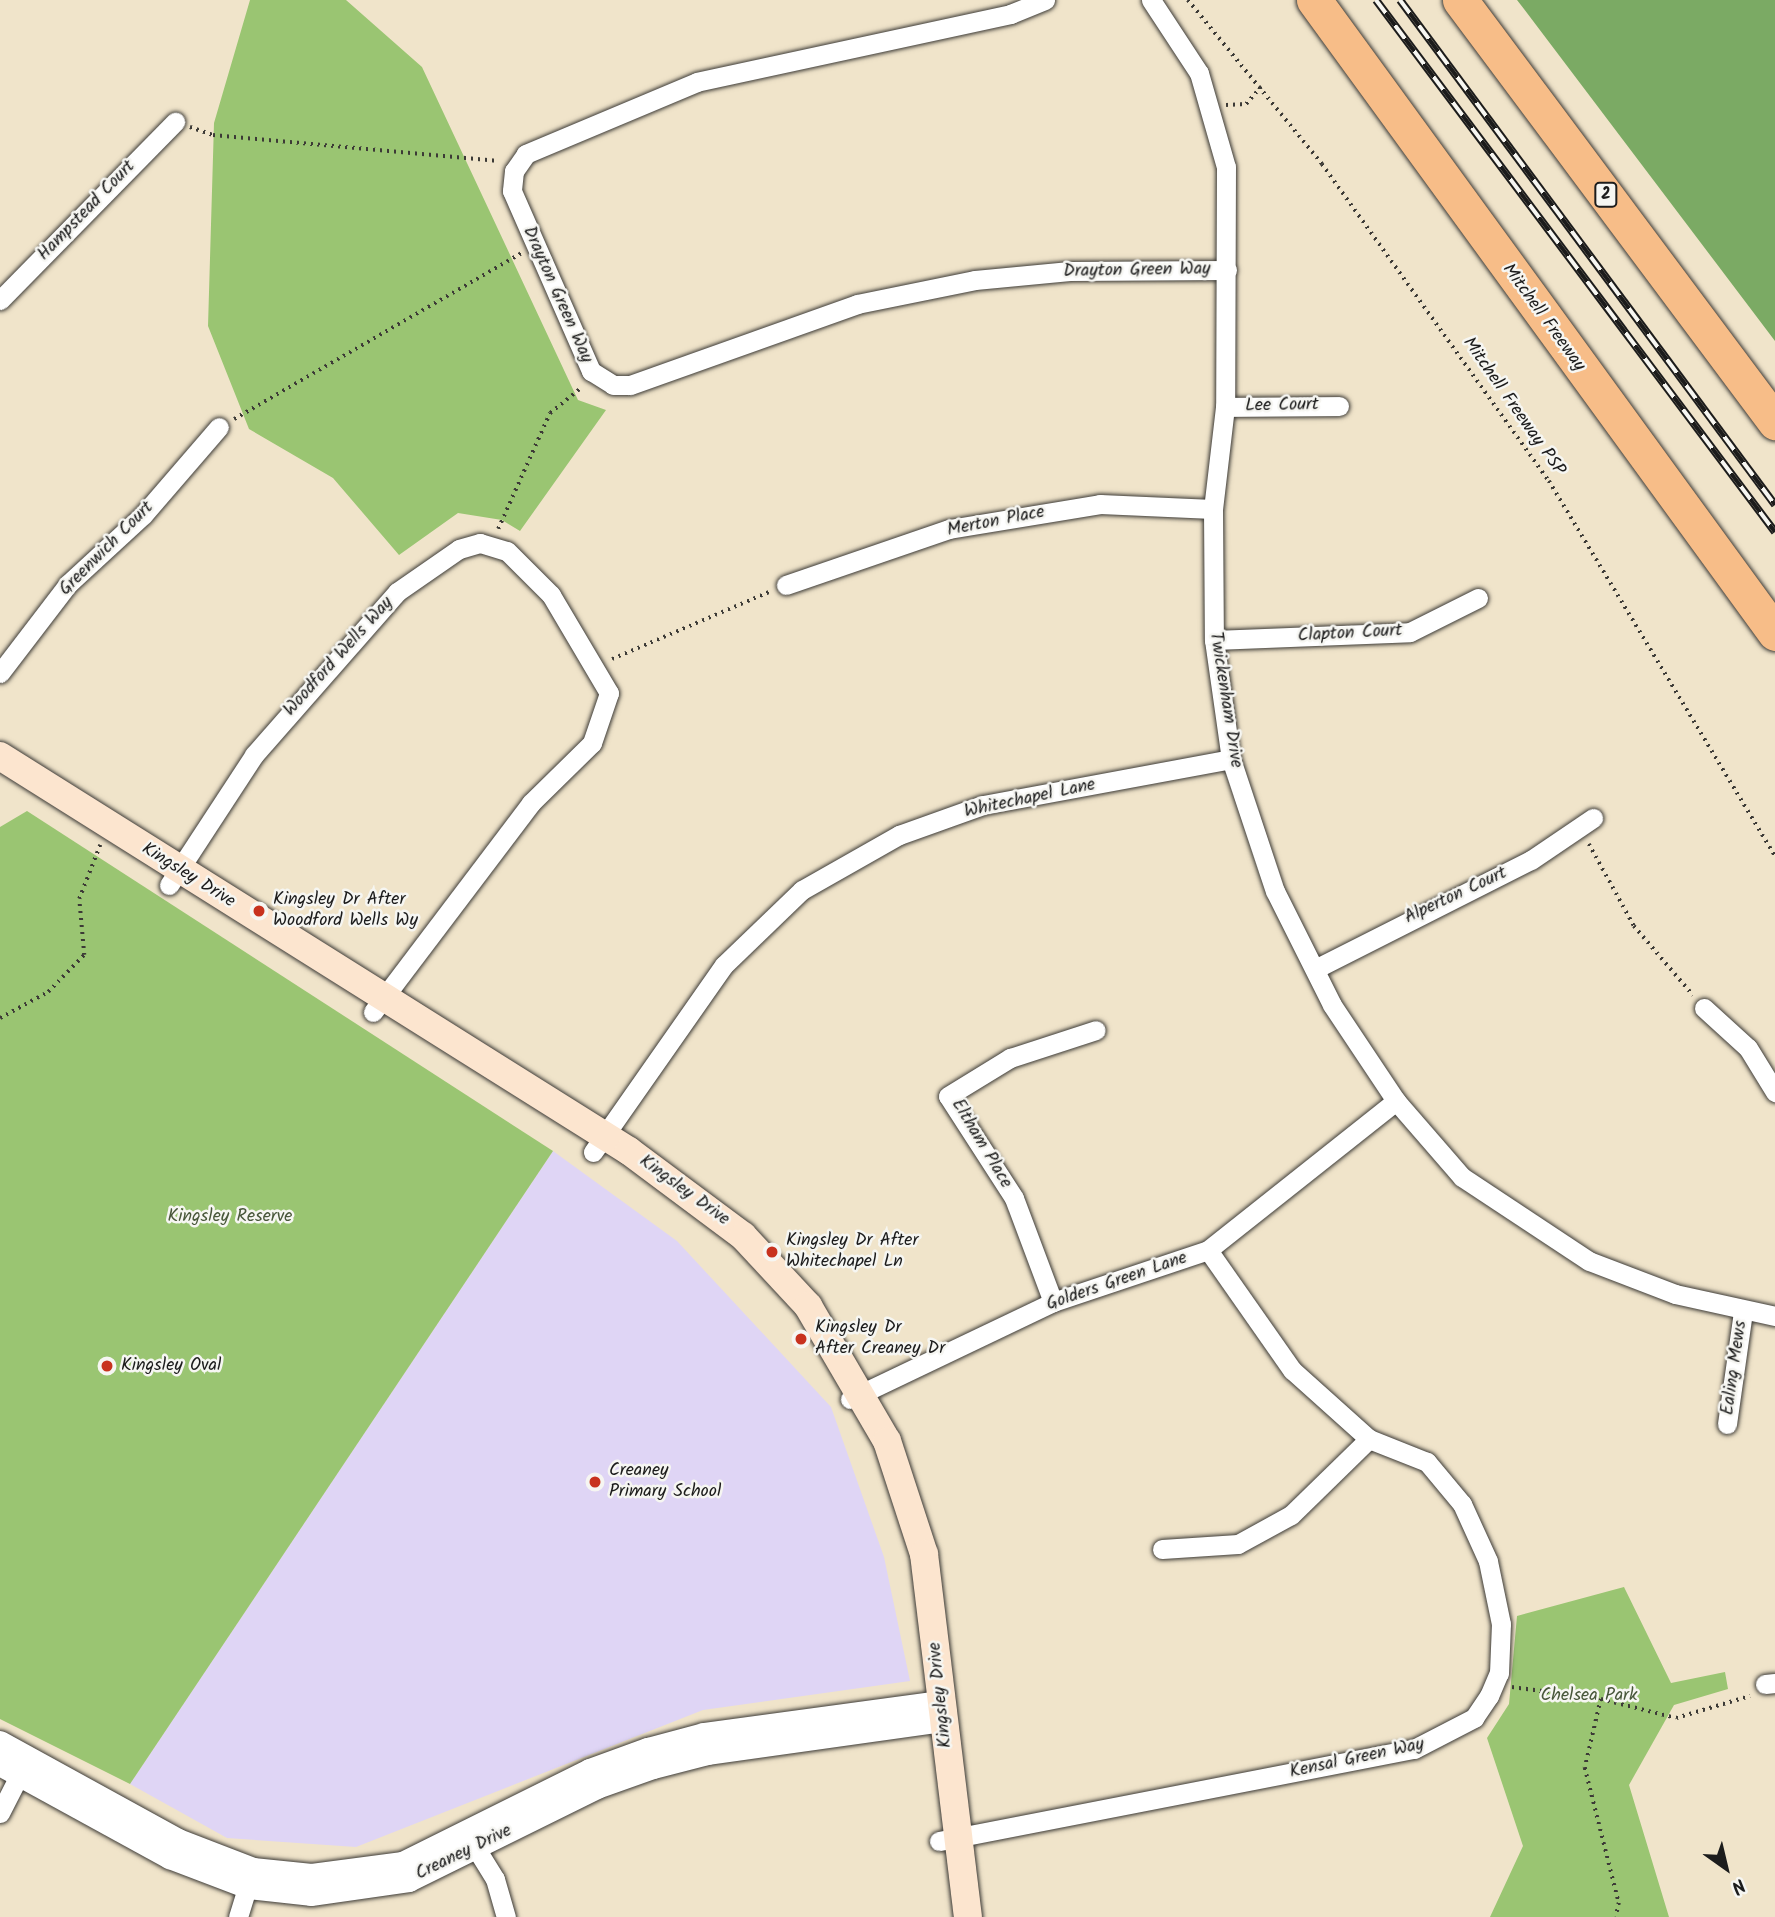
<!DOCTYPE html>
<html>
<head>
<meta charset="utf-8">
<style>
	body { margin:0 }
	#map { position:relative; width:1775px; height:1917px; overflow:hidden; background:#f0e4ca; font-family:Kalam,sans-serif }
	div>[style] { position:absolute }
	.built>* { inset:0; background:#dfd5f5 }
	.green>* { inset:0; background:#9ac572 }
	.forest>* { inset:0; background:#7baa64 }
	.path>* { height:3.5px; margin-top:-1.75px; transform-origin:0; background:repeating-linear-gradient(90deg,#3c3a36 0 2px,transparent 0 7px) }
	.roads { filter:drop-shadow(0 0 2px #3c3a36) drop-shadow(0 0 2px #3c3a36) }
	.minor>* { height:19px; margin:-9.5px; padding:0 9.5px; transform-origin:9.5px; border-radius:9.5px; background:#fff }
	.tertiary>* { height:24px; margin:-12px; padding:0 12px; transform-origin:12px; border-radius:12px; background:#fff }
	.secondary>* { height:28px; margin:-14px; padding:0 14px; transform-origin:14px; border-radius:14px; background:#fce5cf }
	.motorway>* { height:35px; margin:-17.5px; padding:0 17.5px; transform-origin:17.5px; border-radius:17.5px; background:#f7bd88 }
	.rail>* { height:8px; margin-top:-4px; transform-origin:0; background:repeating-linear-gradient(90deg,#f6f6f2 0 16px,#1c1c1c 0 32px); box-sizing:border-box; border-block:2px solid #1c1c1c }
	.dots>* { width:19px; height:19px; translate:-50% -50%; box-sizing:border-box; border:4px solid #f6f6f2; border-radius:50% }
	span { translate:-50% -50%; white-space:nowrap; text-align:center; line-height:1.15; -webkit-text-stroke:5px #f6f6f2; paint-order:stroke }
	.shield-label span { padding:2px 5px; background:#f6f6f2; border:2px solid; border-radius:5px; -webkit-text-stroke-width:0 }
	.shield-label { font-size:16px; color:#1c1c1c; font-weight:700 }
	.street-label { font-size:18px; color:#1c1c1c }
	.poi-label { font-size:18px; color:#1c1c1c }
	.left { translate:0 -50%; text-align:left }
	.park-label { font-size:18px; color:#48573a }
	.north { position:absolute; left:1691px; top:1833px; width:70px; height:70px; -webkit-text-stroke:5px #f6f6f2; paint-order:stroke; rotate:146deg; font-size:19px; font-weight:700; line-height:28px; text-align:center; color:#1c1c1c }
	.north::after { content:''; display:block; margin:auto; width:24px; height:32px; background:#1c1c1c; clip-path:polygon(50% 0,100% 100%,50% 72%,0 100%) }
</style>
</head>
<body>
<div id="map">
	<div class="built">
		<div style="clip-path:polygon(553px 1151px,677px 1241px,831px 1407px,884px 1557px,910px 1681px,703px 1710px,356px 1847px,227px 1838px,130px 1784px)"></div>
	</div>
	<div class="green">
		<div style="clip-path:polygon(250px 0,346px 0,422px 67px,578px 400px,606px 410px,520px 531px,502px 520px,458px 513px,399px 555px,333px 478px,249px 429px,208px 326px,214px 123px)"></div>
		<div style="clip-path:polygon(27px 811px,553px 1151px,130px 1784px,0 1719px,0 827px)"></div>
		<div style="clip-path:polygon(1624px 1587px,1671px 1683px,1725px 1672px,1728px 1689px,1674px 1705px,1629px 1785px,1669px 1917px,1490px 1917px,1523px 1846px,1487px 1738px,1509px 1704px,1517px 1616px)"></div>
	</div>
	<div class="forest">
		<div style="clip-path:polygon(1517px 0,1775px 0,1775px 341px,1524px 9px)"></div>
	</div>
	<div class="path">
		<div style="left:1188px;top:0;width:212px;rotate:50.7deg"></div>
		<div style="left:1322px;top:164px;width:390px;rotate:54.4deg"></div>
		<div style="left:1549px;top:481px;width:438px;rotate:58.9deg"></div>
		<div style="left:1226px;top:105px;width:20px;rotate:-3deg"></div>
		<div style="left:1246px;top:104px;width:23px;rotate:-49deg"></div>
		<div style="left:190px;top:127px;width:24px;rotate:19deg"></div>
		<div style="left:213px;top:135px;width:287px;rotate:5.2deg"></div>
		<div style="left:234px;top:419px;width:332px;rotate:-30deg"></div>
		<div style="left:498px;top:529px;width:127px;rotate:-65.9deg"></div>
		<div style="left:550px;top:413px;width:40px;rotate:-39deg"></div>
		<div style="left:612px;top:659px;width:171px;rotate:-23.1deg"></div>
		<div style="left:1589px;top:844px;width:94px;rotate:61.2deg"></div>
		<div style="left:1634px;top:926px;width:91px;rotate:49.5deg"></div>
		<div style="left:0;top:1018px;width:55px;rotate:-28.4deg"></div>
		<div style="left:48px;top:992px;width:52px;rotate:-45.8deg"></div>
		<div style="left:84px;top:955px;width:56px;rotate:-95.1deg"></div>
		<div style="left:79px;top:899px;width:58px;rotate:-68.7deg"></div>
		<div style="left:1512px;top:1687px;width:90px;rotate:7.7deg"></div>
		<div style="left:1601px;top:1699px;width:77px;rotate:14.2deg"></div>
		<div style="left:1676px;top:1718px;width:77px;rotate:-16.6deg"></div>
		<div style="left:1601px;top:1699px;width:71px;rotate:103.1deg"></div>
		<div style="left:1585px;top:1768px;width:139px;rotate:75.9deg"></div>
		<div style="left:1619px;top:1903px;width:14px;rotate:102deg"></div>
	</div>
	<div class="roads">
		<div class="minor">
			<div style="left:1045px;top:0;width:37px;rotate:158deg"></div>
			<div style="left:1011px;top:14px;width:321px;rotate:167.8deg"></div>
			<div style="left:697px;top:82px;width:186px;rotate:157.2deg"></div>
			<div style="left:526px;top:154px;width:21px;rotate:125deg"></div>
			<div style="left:514px;top:171px;width:20px;rotate:96deg"></div>
			<div style="left:512px;top:191px;width:197px;rotate:66.3deg"></div>
			<div style="left:591px;top:371px;width:26px;rotate:32deg"></div>
			<div style="left:613px;top:385px;width:17px"></div>
			<div style="left:630px;top:385px;width:241px;rotate:-19.6deg"></div>
			<div style="left:857px;top:304px;width:120px;rotate:-11.5deg"></div>
			<div style="left:975px;top:280px;width:95px;rotate:-5.4deg"></div>
			<div style="left:1070px;top:271px;width:157px;rotate:-0.4deg"></div>
			<div style="left:1151px;top:0;width:87px;rotate:56.7deg"></div>
			<div style="left:1199px;top:73px;width:98px;rotate:74deg"></div>
			<div style="left:1226px;top:167px;width:240px;rotate:90.2deg"></div>
			<div style="left:1225px;top:407px;width:103px;rotate:96.7deg"></div>
			<div style="left:1213px;top:509px;width:131px;rotate:89.6deg"></div>
			<div style="left:1214px;top:640px;width:120px;rotate:81.9deg"></div>
			<div style="left:1231px;top:759px;width:139px;rotate:71.6deg"></div>
			<div style="left:1275px;top:891px;width:127px;rotate:63.4deg"></div>
			<div style="left:1332px;top:1005px;width:115px;rotate:56.3deg"></div>
			<div style="left:1396px;top:1101px;width:101px;rotate:49deg"></div>
			<div style="left:1462px;top:1177px;width:152px;rotate:33.5deg"></div>
			<div style="left:1589px;top:1261px;width:92px;rotate:21deg"></div>
			<div style="left:1675px;top:1294px;width:102px;rotate:12.4deg"></div>
			<div style="left:0;top:300px;width:250px;rotate:-45.5deg"></div>
			<div style="left:1225px;top:407px;width:114px;rotate:-0.5deg"></div>
			<div style="left:786px;top:585px;width:172px;rotate:-19deg"></div>
			<div style="left:949px;top:529px;width:153px;rotate:-9.4deg"></div>
			<div style="left:1100px;top:504px;width:113px;rotate:2.5deg"></div>
			<div style="left:1214px;top:640px;width:196px;rotate:-2.3deg"></div>
			<div style="left:1410px;top:632px;width:76px;rotate:-26.6deg"></div>
			<div style="left:0;top:673px;width:112px;rotate:-52.6deg"></div>
			<div style="left:68px;top:584px;width:102px;rotate:-42.6deg"></div>
			<div style="left:143px;top:515px;width:116px;rotate:-49.2deg"></div>
			<div style="left:169px;top:885px;width:155px;rotate:-56.8deg"></div>
			<div style="left:254px;top:755px;width:217px;rotate:-48.7deg"></div>
			<div style="left:397px;top:592px;width:75px;rotate:-34.7deg"></div>
			<div style="left:459px;top:549px;width:22px;rotate:-16deg"></div>
			<div style="left:480px;top:543px;width:28px;rotate:17deg"></div>
			<div style="left:507px;top:551px;width:62px;rotate:45deg"></div>
			<div style="left:551px;top:595px;width:114px;rotate:59.4deg"></div>
			<div style="left:609px;top:693px;width:53px;rotate:108.8deg"></div>
			<div style="left:592px;top:743px;width:86px;rotate:135.5deg"></div>
			<div style="left:531px;top:803px;width:262px;rotate:127.1deg"></div>
			<div style="left:1315px;top:969px;width:242px;rotate:-26.8deg"></div>
			<div style="left:1531px;top:860px;width:75px;rotate:-34.1deg"></div>
			<div style="left:1704px;top:1008px;width:59px;rotate:42.3deg"></div>
			<div style="left:1748px;top:1048px;width:52px;rotate:58.5deg"></div>
			<div style="left:593px;top:1152px;width:228px;rotate:-55deg"></div>
			<div style="left:724px;top:965px;width:108px;rotate:-43.9deg"></div>
			<div style="left:802px;top:890px;width:112px;rotate:-29.6deg"></div>
			<div style="left:899px;top:835px;width:89px;rotate:-19.7deg"></div>
			<div style="left:983px;top:805px;width:252px;rotate:-10.5deg"></div>
			<div style="left:1053px;top:1302px;width:111px;rotate:-110.6deg"></div>
			<div style="left:1014px;top:1198px;width:121px;rotate:-122.9deg"></div>
			<div style="left:948px;top:1096px;width:73px;rotate:-31.5deg"></div>
			<div style="left:1010px;top:1058px;width:90px;rotate:-18deg"></div>
			<div style="left:850px;top:1399px;width:225px;rotate:-25.5deg"></div>
			<div style="left:1053px;top:1302px;width:163px;rotate:-18.5deg"></div>
			<div style="left:1208px;top:1250px;width:240px;rotate:-38.4deg"></div>
			<div style="left:1727px;top:1424px;width:114px;rotate:-81.9deg"></div>
			<div style="left:1162px;top:1549px;width:76px;rotate:-3.8deg"></div>
			<div style="left:1238px;top:1544px;width:60px;rotate:-28.7deg"></div>
			<div style="left:1291px;top:1515px;width:109px;rotate:-44.3deg"></div>
			<div style="left:1765px;top:1684px;width:10px;rotate:-6deg"></div>
			<div style="left:0;top:1813px;width:55px;rotate:-63deg"></div>
			<div style="left:469px;top:1837px;width:49px;rotate:58.2deg"></div>
			<div style="left:495px;top:1879px;width:40px;rotate:74deg"></div>
			<div style="left:939px;top:1841px;width:484px;rotate:-11deg"></div>
			<div style="left:1414px;top:1749px;width:68px;rotate:-27.3deg"></div>
			<div style="left:1474px;top:1718px;width:27px;rotate:-56deg"></div>
			<div style="left:1489px;top:1696px;width:25px;rotate:-67deg"></div>
			<div style="left:1499px;top:1673px;width:49px;rotate:-87.7deg"></div>
			<div style="left:1501px;top:1624px;width:64px;rotate:-101.7deg"></div>
			<div style="left:1488px;top:1561px;width:63px;rotate:-114.5deg"></div>
			<div style="left:1462px;top:1504px;width:55px;rotate:-129.8deg"></div>
			<div style="left:1427px;top:1462px;width:62px;rotate:-158.4deg"></div>
			<div style="left:1369px;top:1439px;width:103px;rotate:-138.1deg"></div>
			<div style="left:1292px;top:1370px;width:146px;rotate:-125deg"></div>
			<div style="left:238px;top:1917px;width:44px;rotate:-72.8deg"></div>
		</div>
		<div class="tertiary">
			<div style="left:0;top:1743px;width:203px;rotate:28.8deg"></div>
			<div style="left:178px;top:1841px;width:80px;rotate:21.1deg"></div>
			<div style="left:253px;top:1870px;width:59px;rotate:5.8deg"></div>
			<div style="left:312px;top:1876px;width:92px;rotate:-7.5deg"></div>
			<div style="left:403px;top:1864px;width:209px;rotate:-26.4deg"></div>
			<div style="left:590px;top:1771px;width:62px;rotate:-19.9deg"></div>
			<div style="left:648px;top:1750px;width:58px;rotate:-15deg"></div>
			<div style="left:704px;top:1735px;width:240px;rotate:-7.7deg"></div>
			<div style="left:0;top:1764px;width:194px;rotate:28.7deg"></div>
			<div style="left:170px;top:1857px;width:85px;rotate:20.8deg"></div>
			<div style="left:249px;top:1887px;width:62px;rotate:6.4deg"></div>
			<div style="left:311px;top:1894px;width:99px;rotate:-8.1deg"></div>
			<div style="left:409px;top:1880px;width:210px;rotate:-26.3deg"></div>
			<div style="left:597px;top:1787px;width:59px;rotate:-19.7deg"></div>
			<div style="left:653px;top:1767px;width:57px;rotate:-14.3deg"></div>
			<div style="left:708px;top:1753px;width:237px;rotate:-8deg"></div>
		</div>
		<div class="secondary">
			<div style="left:0;top:756px;width:743px;rotate:32.13deg"></div>
			<div style="left:629px;top:1151px;width:142px;rotate:36.7deg"></div>
			<div style="left:743px;top:1236px;width:96px;rotate:47.1deg"></div>
			<div style="left:808px;top:1306px;width:156px;rotate:59.7deg"></div>
			<div style="left:887px;top:1441px;width:119px;rotate:71.9deg"></div>
			<div style="left:924px;top:1554px;width:366px;rotate:83.1deg"></div>
		</div>
		<div class="motorway">
			<div style="left:1314px;top:0;width:783px;rotate:53.93deg"></div>
			<div style="left:1460px;top:0;width:527px;rotate:53.26deg"></div>
		</div>
	</div>
	<div class="rail">
		<div style="left:1376px;top:0;width:665px;rotate:53.13deg"></div>
		<div style="left:1400px;top:0;width:629px;rotate:53.4deg"></div>
	</div>
	<div class="dots">
		<div style="left:259px;top:911px;background:#c8321e"></div>
		<div style="left:772px;top:1252px;background:#c8321e"></div>
		<div style="left:801px;top:1339px;background:#c8321e"></div>
		<div style="left:107px;top:1366px;background:#c8321e"></div>
		<div style="left:595px;top:1482px;background:#c8321e"></div>
	</div>
	<div class="shield-label">
		<span style="left:1606px;top:195px">2</span>
	</div>
	<div class="street-label">
		<span style="left:87px;top:211px;rotate:-46deg">Hampstead Court</span>
		<span style="left:1137px;top:271px;rotate:-1deg">Drayton Green Way</span>
		<span style="left:557px;top:295px;rotate:66deg">Drayton Green Way</span>
		<span style="left:1543px;top:318px;rotate:54deg">Mitchell Freeway</span>
		<span style="left:1282px;top:406px;rotate:-1deg">Lee Court</span>
		<span style="left:1513px;top:407px;rotate:55deg">Mitchell Freeway PSP</span>
		<span style="left:996px;top:522px;rotate:-11deg">Merton Place</span>
		<span style="left:107px;top:549px;rotate:-45deg">Greenwich Court</span>
		<span style="left:1350px;top:634px;rotate:-3deg">Clapton Court</span>
		<span style="left:339px;top:657px;rotate:-48deg">Woodford Wells Way</span>
		<span style="left:1225px;top:700px;rotate:81deg">Twickenham Drive</span>
		<span style="left:1030px;top:799px;rotate:-12deg">Whitechapel Lane</span>
		<span style="left:188px;top:876px;rotate:32deg">Kingsley Drive</span>
		<span style="left:1456px;top:896px;rotate:-25deg">Alperton Court</span>
		<span style="left:981px;top:1144px;rotate:59deg">Eltham Place</span>
		<span style="left:684px;top:1191px;rotate:36deg">Kingsley Drive</span>
		<span style="left:1117px;top:1282px;rotate:-19deg">Golders Green Lane</span>
		<span style="left:1735px;top:1368px;rotate:-82deg">Ealing Mews</span>
		<span style="left:941px;top:1695px;rotate:-96deg">Kingsley Drive</span>
		<span style="left:1357px;top:1759px;rotate:-12deg">Kensal Green Way</span>
		<span style="left:464px;top:1853px;rotate:-26deg">Creaney Drive</span>
	</div>
	<div class="poi-label">
		<span class="left" style="left:273px;top:911px">Kingsley Dr After<br>Woodford Wells Wy</span>
		<span class="left" style="left:786px;top:1252px">Kingsley Dr After<br>Whitechapel Ln</span>
		<span class="left" style="left:815px;top:1339px">Kingsley Dr<br>After Creaney Dr</span>
		<span class="left" style="left:121px;top:1366px">Kingsley Oval</span>
		<span class="left" style="left:609px;top:1482px">Creaney<br>Primary School</span>
	</div>
	<div class="park-label">
		<span style="left:230px;top:1217px">Kingsley Reserve</span>
		<span style="left:1589px;top:1696px">Chelsea Park</span>
	</div>
	<div class="north">N</div>
</div>
</body>
</html>
